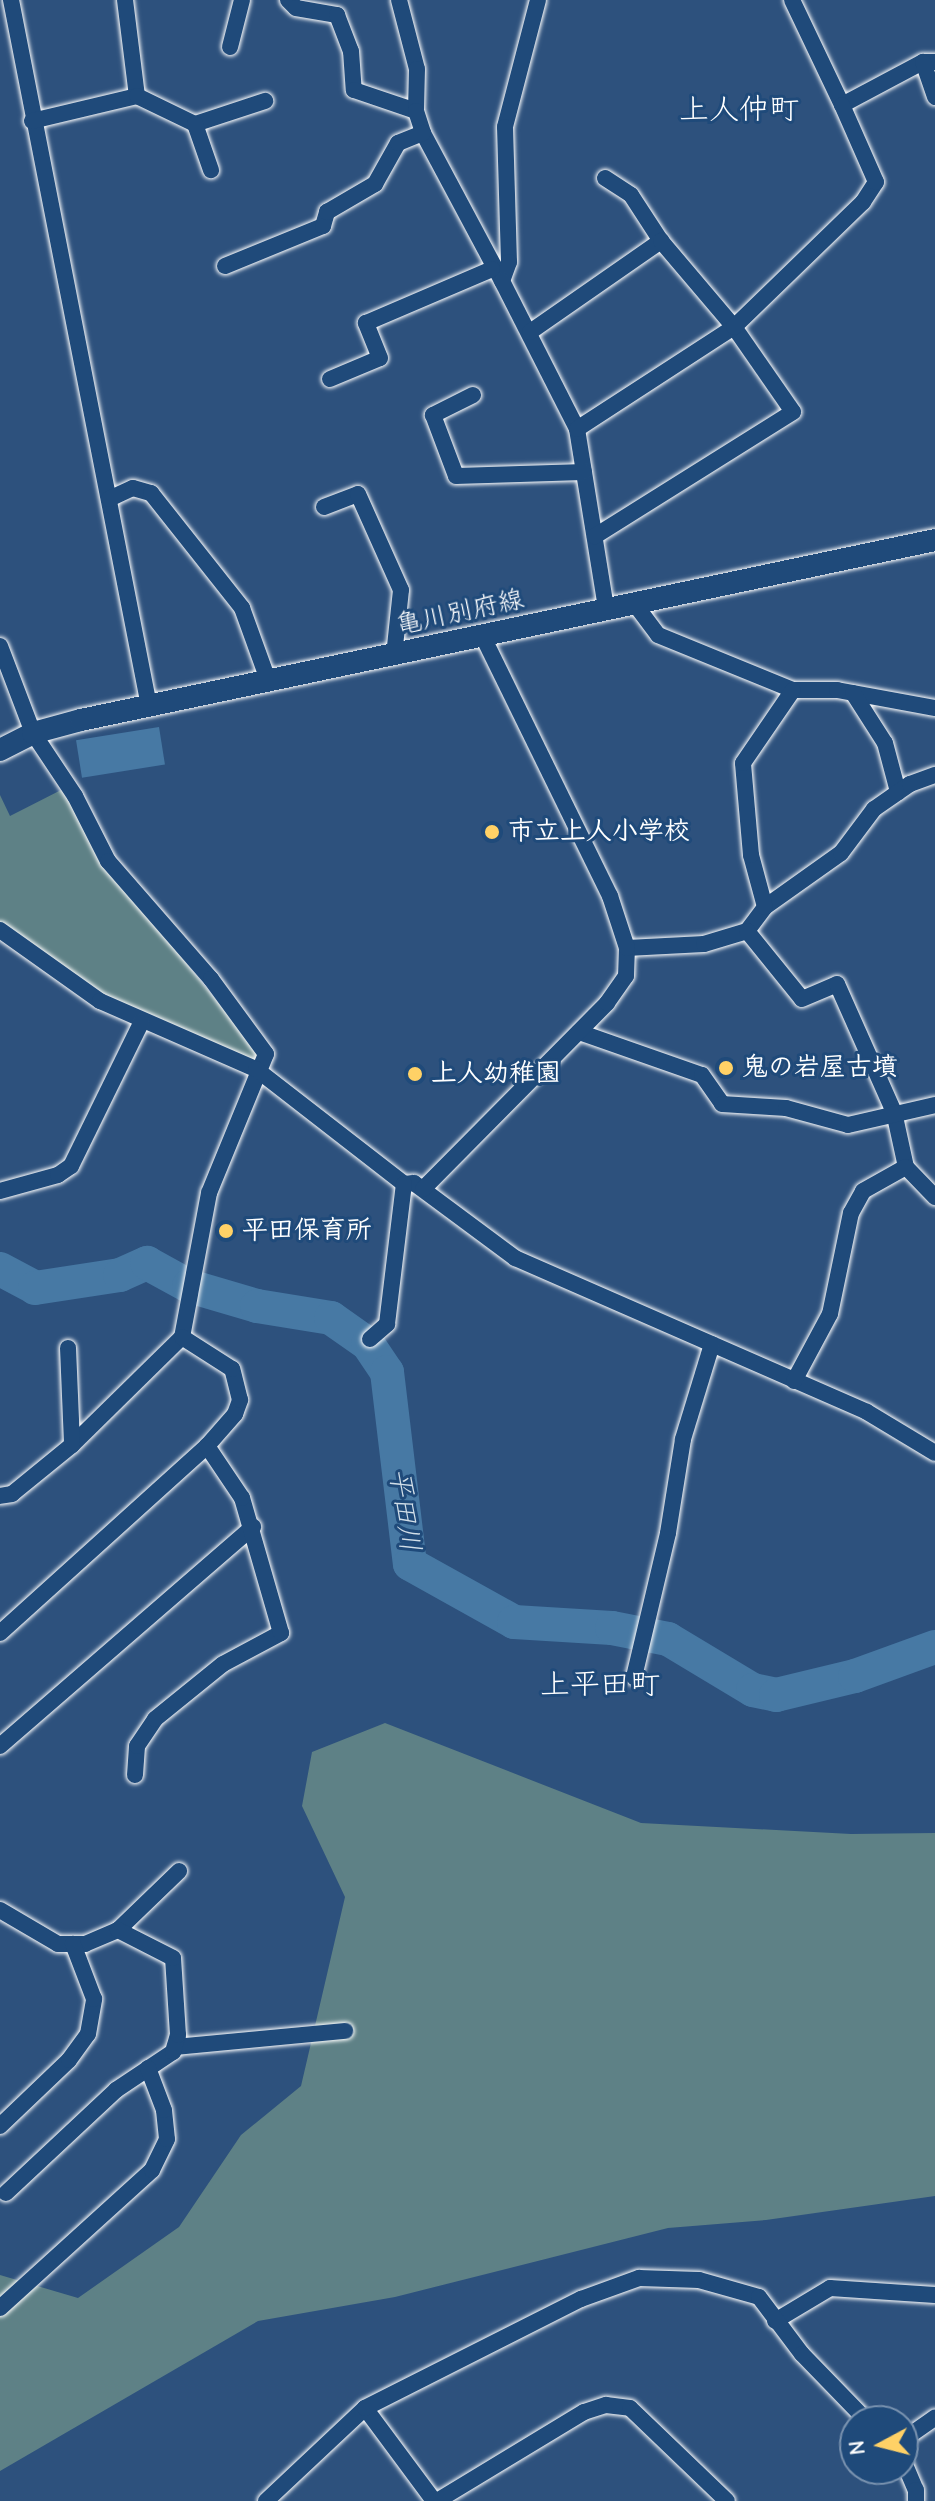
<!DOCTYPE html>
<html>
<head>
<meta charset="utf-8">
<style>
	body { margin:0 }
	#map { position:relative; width:935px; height:2501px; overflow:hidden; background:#2d517d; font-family:"Comic Neue","Klee One",sans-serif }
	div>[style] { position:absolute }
	.green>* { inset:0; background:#5e8186 }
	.water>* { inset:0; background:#4779a4; transform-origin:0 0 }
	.river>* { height:34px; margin:-17px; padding:0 17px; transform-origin:17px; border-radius:17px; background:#4779a4 }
	.roads { filter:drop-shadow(0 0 2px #fff) drop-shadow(0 0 2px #fff) }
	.street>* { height:16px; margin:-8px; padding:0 8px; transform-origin:8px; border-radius:8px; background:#1f4a7a }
	.secondary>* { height:22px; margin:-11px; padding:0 11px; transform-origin:11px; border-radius:11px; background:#1f4a7a }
	.dots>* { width:22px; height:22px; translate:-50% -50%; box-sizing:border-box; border:4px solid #1f4a7a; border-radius:50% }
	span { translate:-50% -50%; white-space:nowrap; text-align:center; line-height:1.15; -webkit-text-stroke:6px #1f4a7a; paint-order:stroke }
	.street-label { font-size:26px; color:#fff }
	.poi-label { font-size:26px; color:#fff; font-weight:700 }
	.left { translate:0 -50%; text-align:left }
	.water-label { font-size:28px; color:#d1dee8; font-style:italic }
	.quarter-label { font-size:30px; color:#fff }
	.north { position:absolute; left:839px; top:2405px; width:80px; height:80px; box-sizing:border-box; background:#1f4a7a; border:2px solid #7992af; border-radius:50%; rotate:263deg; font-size:22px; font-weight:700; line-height:32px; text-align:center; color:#fff }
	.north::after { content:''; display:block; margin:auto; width:28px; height:36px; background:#ffd166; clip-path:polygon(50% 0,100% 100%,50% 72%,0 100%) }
</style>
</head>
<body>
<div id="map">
	<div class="green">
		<div style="clip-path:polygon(65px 788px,143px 910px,259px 1053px,253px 1061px,103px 995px,0 924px,0 795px,10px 816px)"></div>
		<div style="clip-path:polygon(385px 1723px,641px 1823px,851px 1834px,935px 1833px,935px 2196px,766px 2220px,668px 2228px,395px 2297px,258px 2321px,0 2471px,0 2275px,78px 2298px,179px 2227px,241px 2135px,301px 2086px,345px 1897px,302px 1806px,312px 1752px)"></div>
	</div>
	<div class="water">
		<div style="left:159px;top:727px;width:38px;height:84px;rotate:81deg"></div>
	</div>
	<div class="river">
		<div style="left:0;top:1269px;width:40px;rotate:28deg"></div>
		<div style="left:35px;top:1288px;width:86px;rotate:-8.7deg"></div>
		<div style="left:120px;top:1275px;width:30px;rotate:-24deg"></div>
		<div style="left:147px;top:1263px;width:48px;rotate:28.7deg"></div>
		<div style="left:189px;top:1286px;width:71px;rotate:16.4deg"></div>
		<div style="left:257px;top:1306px;width:75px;rotate:9.2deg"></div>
		<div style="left:331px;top:1318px;width:45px;rotate:35.1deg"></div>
		<div style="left:368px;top:1344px;width:34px;rotate:56deg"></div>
		<div style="left:387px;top:1372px;width:193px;rotate:83.2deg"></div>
		<div style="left:410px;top:1564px;width:119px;rotate:29.1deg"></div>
		<div style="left:514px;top:1622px;width:98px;rotate:3.5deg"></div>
		<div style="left:612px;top:1628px;width:57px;rotate:11.1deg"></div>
		<div style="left:668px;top:1639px;width:99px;rotate:31deg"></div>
		<div style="left:753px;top:1690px;width:24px;rotate:12deg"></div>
		<div style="left:776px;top:1695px;width:81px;rotate:-13.5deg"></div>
		<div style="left:855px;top:1676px;width:85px;rotate:-19.9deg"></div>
	</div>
	<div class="roads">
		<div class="street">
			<div style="left:11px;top:0;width:719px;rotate:78.94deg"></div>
			<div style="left:125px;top:0;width:97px;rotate:82.9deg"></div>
			<div style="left:288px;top:0;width:11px;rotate:45deg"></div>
			<div style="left:296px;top:8px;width:42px;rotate:9.7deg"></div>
			<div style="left:337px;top:15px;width:39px;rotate:69deg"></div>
			<div style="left:351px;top:51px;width:39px;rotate:86deg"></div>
			<div style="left:354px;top:90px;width:65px;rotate:18.7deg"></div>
			<div style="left:399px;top:0;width:71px;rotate:75.4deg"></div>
			<div style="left:417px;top:69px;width:42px;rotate:91.4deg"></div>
			<div style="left:416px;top:111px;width:23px;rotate:72deg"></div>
			<div style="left:423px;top:133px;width:168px;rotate:61.9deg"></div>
			<div style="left:538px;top:0;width:131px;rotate:104.6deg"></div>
			<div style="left:505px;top:127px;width:135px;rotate:88.3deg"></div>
			<div style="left:509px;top:262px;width:20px;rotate:110deg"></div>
			<div style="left:502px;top:281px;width:166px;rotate:63.1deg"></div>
			<div style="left:577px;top:429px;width:182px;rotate:80.8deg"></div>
			<div style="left:792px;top:0;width:116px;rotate:64.5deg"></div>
			<div style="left:842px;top:105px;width:92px;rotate:-28deg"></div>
			<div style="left:923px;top:62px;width:12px"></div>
			<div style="left:230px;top:47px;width:49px;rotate:-75.7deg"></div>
			<div style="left:923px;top:62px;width:37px;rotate:71deg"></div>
			<div style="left:32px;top:121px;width:108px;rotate:-13.4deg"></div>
			<div style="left:137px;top:96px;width:64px;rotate:25.8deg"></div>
			<div style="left:195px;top:124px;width:74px;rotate:-18.2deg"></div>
			<div style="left:195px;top:124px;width:49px;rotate:70.8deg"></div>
			<div style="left:605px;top:178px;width:31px;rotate:33deg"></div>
			<div style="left:631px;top:195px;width:55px;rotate:56.9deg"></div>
			<div style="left:225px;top:266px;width:106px;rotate:-22.2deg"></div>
			<div style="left:323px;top:226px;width:15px;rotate:-74deg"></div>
			<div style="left:327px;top:212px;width:56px;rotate:-30.3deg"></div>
			<div style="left:375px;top:184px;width:47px;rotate:-60.7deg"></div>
			<div style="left:398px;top:143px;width:27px;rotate:-22deg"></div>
			<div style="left:530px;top:332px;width:160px;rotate:-34.8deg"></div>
			<div style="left:661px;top:241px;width:113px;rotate:49.7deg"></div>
			<div style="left:734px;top:327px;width:103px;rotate:55.2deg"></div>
			<div style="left:793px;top:412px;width:234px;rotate:147.9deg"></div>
			<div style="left:330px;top:379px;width:54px;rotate:-22.8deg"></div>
			<div style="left:380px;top:358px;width:38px;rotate:-112deg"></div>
			<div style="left:366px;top:323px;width:137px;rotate:-23.2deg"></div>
			<div style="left:473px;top:395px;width:45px;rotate:153.4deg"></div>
			<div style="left:433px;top:415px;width:65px;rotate:69.3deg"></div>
			<div style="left:456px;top:476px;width:128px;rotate:-1.8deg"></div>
			<div style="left:577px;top:429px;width:187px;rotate:-33deg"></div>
			<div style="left:734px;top:327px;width:180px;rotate:-44.1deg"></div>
			<div style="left:863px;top:202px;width:24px;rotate:-57deg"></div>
			<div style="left:876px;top:182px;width:84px;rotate:-113.8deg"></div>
			<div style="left:109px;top:499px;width:26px;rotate:-25deg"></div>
			<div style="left:133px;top:488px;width:19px;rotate:16deg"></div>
			<div style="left:151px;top:493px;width:147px;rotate:51.6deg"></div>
			<div style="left:242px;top:608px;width:77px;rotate:70.1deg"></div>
			<div style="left:324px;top:507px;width:36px;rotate:-21deg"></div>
			<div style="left:358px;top:494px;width:105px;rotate:65.9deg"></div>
			<div style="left:401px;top:590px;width:65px;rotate:96.1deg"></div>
			<div style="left:634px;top:603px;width:40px;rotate:53deg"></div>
			<div style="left:658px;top:635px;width:146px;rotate:22.2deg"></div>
			<div style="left:793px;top:690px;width:44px"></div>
			<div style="left:837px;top:690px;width:100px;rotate:10.4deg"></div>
			<div style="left:0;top:646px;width:93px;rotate:69.2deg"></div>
			<div style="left:33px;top:733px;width:76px;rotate:56.3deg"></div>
			<div style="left:75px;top:796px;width:73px;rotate:63.1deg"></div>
			<div style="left:108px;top:861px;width:157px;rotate:48.9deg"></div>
			<div style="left:211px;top:979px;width:93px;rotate:53.7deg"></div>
			<div style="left:266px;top:1054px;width:150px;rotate:112.3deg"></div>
			<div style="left:209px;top:1193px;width:147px;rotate:100.6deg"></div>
			<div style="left:182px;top:1337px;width:154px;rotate:135.5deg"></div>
			<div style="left:72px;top:1445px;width:77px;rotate:140.8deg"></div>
			<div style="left:12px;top:1494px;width:12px;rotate:171deg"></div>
			<div style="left:853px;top:693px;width:59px;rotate:57.4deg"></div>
			<div style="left:885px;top:743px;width:51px;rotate:75.1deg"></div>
			<div style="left:765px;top:907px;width:93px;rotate:-35.4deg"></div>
			<div style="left:841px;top:853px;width:55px;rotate:-53.1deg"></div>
			<div style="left:874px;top:809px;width:44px;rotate:-34.8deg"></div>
			<div style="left:910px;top:784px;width:27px;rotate:-20deg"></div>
			<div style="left:0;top:930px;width:123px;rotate:35.4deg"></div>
			<div style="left:100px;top:1001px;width:170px;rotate:23.6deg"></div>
			<div style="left:256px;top:1069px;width:187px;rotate:37.8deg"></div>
			<div style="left:404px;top:1184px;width:10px;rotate:-6deg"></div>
			<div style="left:414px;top:1183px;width:126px;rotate:36.6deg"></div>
			<div style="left:515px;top:1258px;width:384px;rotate:23.6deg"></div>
			<div style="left:867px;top:1412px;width:79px;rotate:31.1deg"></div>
			<div style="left:747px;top:931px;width:30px;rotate:-53deg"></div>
			<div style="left:765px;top:907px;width:54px;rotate:-105.1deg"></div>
			<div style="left:751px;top:855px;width:92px;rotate:-95deg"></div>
			<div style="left:743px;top:763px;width:88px;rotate:-55.6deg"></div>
			<div style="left:627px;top:948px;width:77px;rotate:-3deg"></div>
			<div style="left:704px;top:944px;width:45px;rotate:-16.8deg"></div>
			<div style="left:747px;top:931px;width:87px;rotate:51deg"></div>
			<div style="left:802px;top:999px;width:38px;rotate:-23deg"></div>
			<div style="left:837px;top:984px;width:140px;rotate:66deg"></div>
			<div style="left:894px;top:1112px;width:56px;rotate:77.7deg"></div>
			<div style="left:906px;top:1167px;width:42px;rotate:46deg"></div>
			<div style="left:579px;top:1032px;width:130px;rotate:19.3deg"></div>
			<div style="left:702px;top:1075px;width:35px;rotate:55deg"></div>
			<div style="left:722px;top:1104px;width:64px;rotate:3.6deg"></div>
			<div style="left:786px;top:1108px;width:64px;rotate:15.3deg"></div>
			<div style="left:848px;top:1125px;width:89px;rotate:-12.9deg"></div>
			<div style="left:423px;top:1189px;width:262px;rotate:-45.3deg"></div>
			<div style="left:607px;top:1003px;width:33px;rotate:-55deg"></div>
			<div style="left:626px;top:976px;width:28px;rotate:-88deg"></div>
			<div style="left:627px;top:948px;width:55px;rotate:-108.1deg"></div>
			<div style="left:610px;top:896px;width:288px;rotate:-116.1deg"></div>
			<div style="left:0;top:1191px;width:60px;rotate:-15.4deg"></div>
			<div style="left:58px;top:1175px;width:16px;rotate:-35deg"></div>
			<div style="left:71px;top:1166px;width:161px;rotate:-63.9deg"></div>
			<div style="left:370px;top:1339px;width:23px;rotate:-41deg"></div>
			<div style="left:387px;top:1324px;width:141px;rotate:-83.1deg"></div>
			<div style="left:68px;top:1348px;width:97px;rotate:87.6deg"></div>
			<div style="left:794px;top:1381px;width:76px;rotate:-61.8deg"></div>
			<div style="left:830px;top:1314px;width:103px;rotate:-78.3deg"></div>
			<div style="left:851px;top:1213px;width:25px;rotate:-61deg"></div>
			<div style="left:863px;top:1191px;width:49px;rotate:-29.2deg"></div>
			<div style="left:0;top:1633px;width:279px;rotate:-42.1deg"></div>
			<div style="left:207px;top:1446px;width:43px;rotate:-48.8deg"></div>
			<div style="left:235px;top:1414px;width:15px;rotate:-70deg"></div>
			<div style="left:240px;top:1400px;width:32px;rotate:-104deg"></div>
			<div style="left:232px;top:1369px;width:59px;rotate:-147.4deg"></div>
			<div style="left:634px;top:1677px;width:148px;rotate:-76.7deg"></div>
			<div style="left:668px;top:1533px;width:95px;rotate:-80.9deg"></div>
			<div style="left:683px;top:1439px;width:99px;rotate:-73deg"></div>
			<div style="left:0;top:1746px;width:335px;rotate:-40.9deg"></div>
			<div style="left:135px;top:1775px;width:29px;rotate:-86deg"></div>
			<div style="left:137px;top:1746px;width:32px;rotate:-56deg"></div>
			<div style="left:155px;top:1719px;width:87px;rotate:-39deg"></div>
			<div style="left:223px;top:1664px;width:66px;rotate:-28.1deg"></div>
			<div style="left:281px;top:1633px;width:141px;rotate:-106.1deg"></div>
			<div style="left:242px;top:1498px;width:63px;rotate:-123.9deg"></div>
			<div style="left:0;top:1910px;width:67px;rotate:30.4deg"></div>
			<div style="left:58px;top:1944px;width:27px"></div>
			<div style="left:85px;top:1944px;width:36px;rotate:-23deg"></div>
			<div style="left:118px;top:1930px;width:85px;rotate:-44deg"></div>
			<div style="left:175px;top:2047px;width:171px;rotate:-5.4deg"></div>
			<div style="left:0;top:2126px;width:95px;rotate:-43.7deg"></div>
			<div style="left:69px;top:2060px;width:32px;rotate:-54deg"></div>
			<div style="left:88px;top:2034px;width:36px;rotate:-80deg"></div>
			<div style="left:94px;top:1999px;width:59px;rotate:-110.9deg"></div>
			<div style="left:6px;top:2193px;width:151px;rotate:-43.1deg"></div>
			<div style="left:116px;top:2090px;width:69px;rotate:-33.7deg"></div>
			<div style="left:173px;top:2052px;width:18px;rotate:-74deg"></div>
			<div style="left:178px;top:2035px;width:77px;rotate:-93.7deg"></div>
			<div style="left:173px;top:1958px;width:62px;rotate:-153deg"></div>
			<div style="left:0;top:2308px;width:205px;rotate:-42.2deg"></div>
			<div style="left:152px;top:2170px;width:34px;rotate:-64deg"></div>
			<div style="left:167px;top:2139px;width:29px;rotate:-96deg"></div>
			<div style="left:164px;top:2110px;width:45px;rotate:-110.9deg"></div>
			<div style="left:775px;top:2321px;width:64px;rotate:-31deg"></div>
			<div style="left:830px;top:2288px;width:105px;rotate:3.8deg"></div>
			<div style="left:365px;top:2408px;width:116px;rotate:53.4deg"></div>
			<div style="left:903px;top:2440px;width:39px;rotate:-35deg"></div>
			<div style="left:903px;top:2460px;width:33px;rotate:67deg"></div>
			<div style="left:916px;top:2490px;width:11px;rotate:90deg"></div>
			<div style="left:266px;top:2501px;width:136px;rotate:-43.2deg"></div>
			<div style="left:365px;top:2408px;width:242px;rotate:-26.8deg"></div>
			<div style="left:581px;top:2299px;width:62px;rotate:-19.9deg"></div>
			<div style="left:639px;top:2278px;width:60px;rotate:1.9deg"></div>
			<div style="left:699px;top:2280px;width:62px;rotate:15.8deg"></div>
			<div style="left:759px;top:2297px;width:71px;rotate:53deg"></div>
			<div style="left:802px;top:2354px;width:93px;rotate:45.9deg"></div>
			<div style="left:437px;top:2501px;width:172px;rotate:-31.2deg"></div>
			<div style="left:584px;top:2412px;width:23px;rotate:-18deg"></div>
			<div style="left:606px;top:2405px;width:24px;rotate:7deg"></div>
			<div style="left:630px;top:2408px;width:134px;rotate:43.8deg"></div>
		</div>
		<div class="secondary">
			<div style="left:0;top:750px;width:37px;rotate:-27deg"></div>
			<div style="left:33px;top:733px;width:50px;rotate:-15.2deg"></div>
			<div style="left:81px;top:720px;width:873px;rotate:-11.9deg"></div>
		</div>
	</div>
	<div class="dots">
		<div style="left:492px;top:832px;background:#ffd166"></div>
		<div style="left:726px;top:1068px;background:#ffd166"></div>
		<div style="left:415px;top:1074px;background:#ffd166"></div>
		<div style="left:226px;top:1231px;background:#ffd166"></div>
	</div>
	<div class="street-label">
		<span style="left:460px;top:613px;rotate:-12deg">亀川別府線</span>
	</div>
	<div class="poi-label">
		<span class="left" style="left:508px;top:832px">市立上人小学校</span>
		<span class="left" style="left:742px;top:1068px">鬼の岩屋古墳</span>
		<span class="left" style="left:431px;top:1074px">上人幼稚園</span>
		<span class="left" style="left:242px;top:1231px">平田保育所</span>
	</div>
	<div class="water-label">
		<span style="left:405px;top:1510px;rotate:82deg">平田川</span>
	</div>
	<div class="quarter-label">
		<span style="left:739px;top:110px">上人仲町</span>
		<span style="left:600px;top:1685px">上平田町</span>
	</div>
	<div class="north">N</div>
</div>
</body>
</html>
